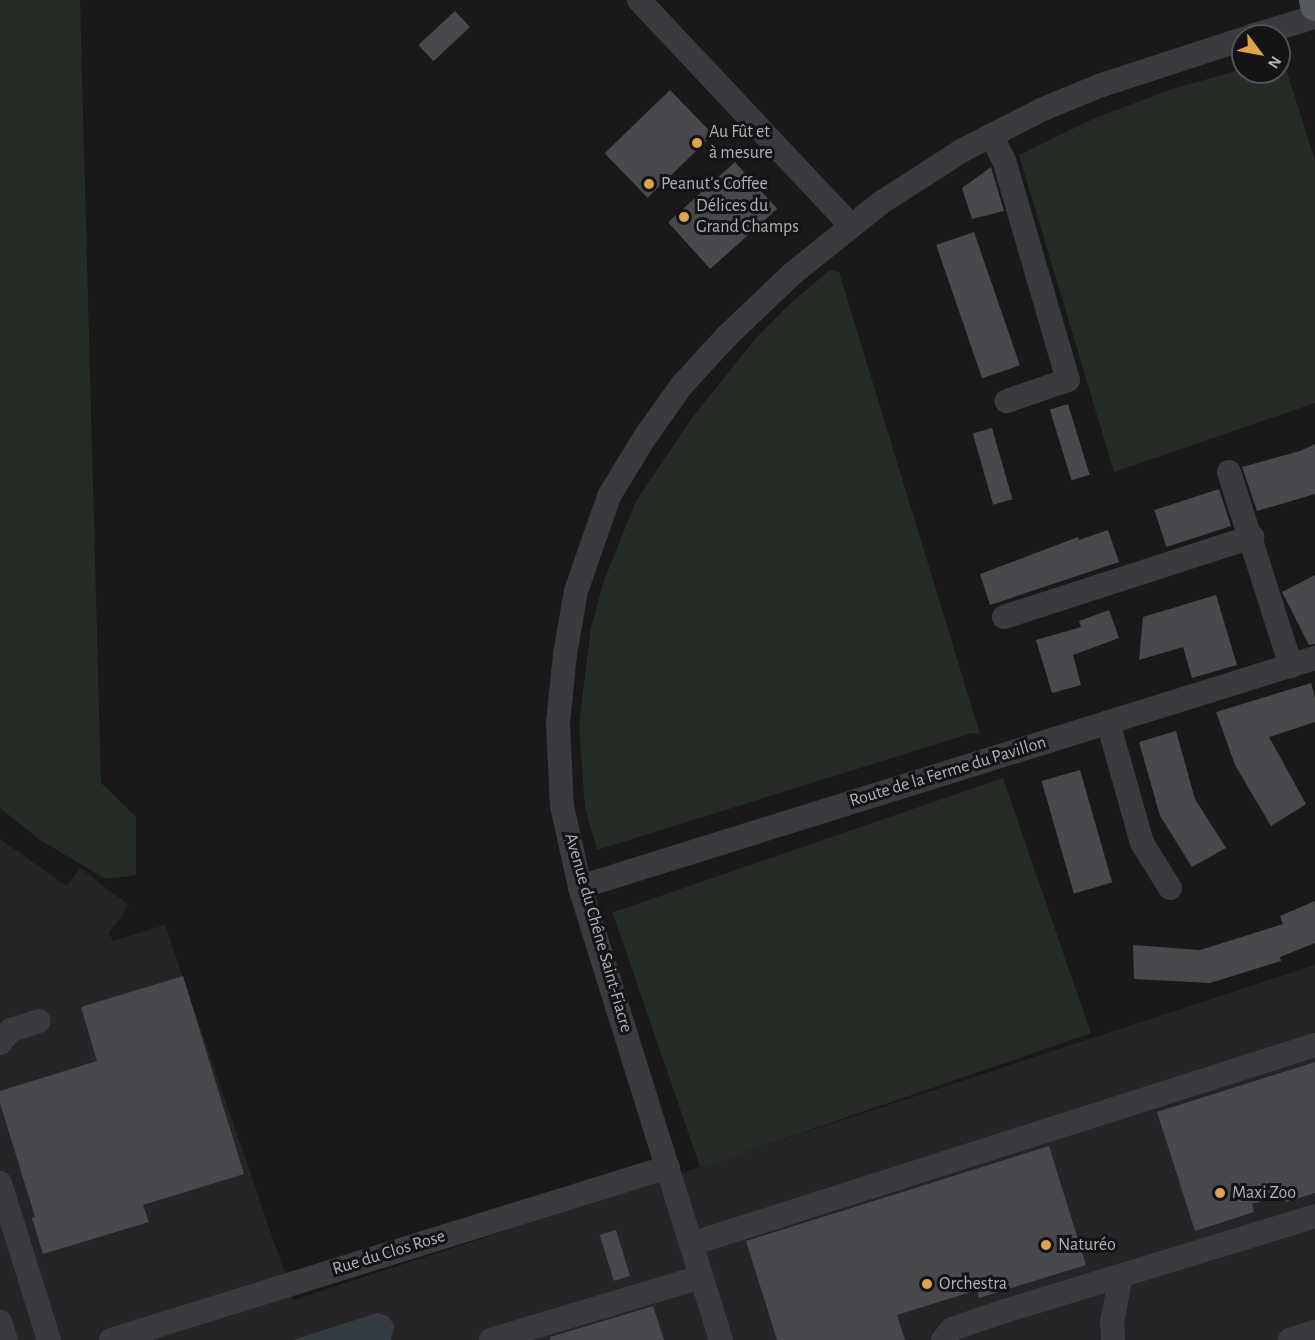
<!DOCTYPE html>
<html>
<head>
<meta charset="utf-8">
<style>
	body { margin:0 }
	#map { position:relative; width:1315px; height:1340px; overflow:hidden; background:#19191a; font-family:"Alegreya Sans",sans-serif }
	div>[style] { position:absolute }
	.built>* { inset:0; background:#252527 }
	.green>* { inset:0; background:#252c26; transform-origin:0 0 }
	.water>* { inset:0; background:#343c42 }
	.building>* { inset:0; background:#48494d; transform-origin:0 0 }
	.minor>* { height:24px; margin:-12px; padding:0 12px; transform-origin:12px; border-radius:12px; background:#3a3b3f }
	.major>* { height:30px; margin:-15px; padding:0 15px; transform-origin:15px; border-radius:15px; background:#56595e }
	.dots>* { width:16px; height:16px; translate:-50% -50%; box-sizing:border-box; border:3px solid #141416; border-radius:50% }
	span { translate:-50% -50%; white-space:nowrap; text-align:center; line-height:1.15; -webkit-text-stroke:6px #141416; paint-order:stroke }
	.poi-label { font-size:18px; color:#adb1b9 }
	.left { translate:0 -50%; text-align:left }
	.street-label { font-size:18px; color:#adb1b9 }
	.north { position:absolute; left:1231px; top:24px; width:60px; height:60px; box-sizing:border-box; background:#141416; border:2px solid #515357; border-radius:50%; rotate:122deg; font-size:16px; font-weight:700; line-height:24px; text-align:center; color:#adb1b9 }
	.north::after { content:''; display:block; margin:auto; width:21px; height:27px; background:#dea34d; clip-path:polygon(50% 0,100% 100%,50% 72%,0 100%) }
</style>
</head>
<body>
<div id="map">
	<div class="built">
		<div style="clip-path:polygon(0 839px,67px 886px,80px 868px,129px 905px,109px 933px,113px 941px,165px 925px,294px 1300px,1315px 965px,1315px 1340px,0 1340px)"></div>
	</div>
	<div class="green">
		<div style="clip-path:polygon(0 0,80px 0,101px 783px,136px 817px,136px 875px,106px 879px,40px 840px,0 808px)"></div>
		<div style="clip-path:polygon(1282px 57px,1315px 160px,1315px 403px,1114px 472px,1019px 155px,1093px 119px,1169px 90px,1243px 69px,1243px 72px,1279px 72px,1279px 58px)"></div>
		<div style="clip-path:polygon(830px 270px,839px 272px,980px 734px,972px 733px,597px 850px,585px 808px,579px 725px,591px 627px,604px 581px,636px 501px,692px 418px,756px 338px,792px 302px)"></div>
		<div style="left:1003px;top:778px;width:270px;height:413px;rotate:71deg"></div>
	</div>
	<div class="water">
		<div style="clip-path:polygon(377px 1313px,388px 1316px,394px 1325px,391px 1340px,293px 1340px)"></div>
	</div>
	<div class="building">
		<div style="left:455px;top:11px;width:22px;height:50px;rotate:47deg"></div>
		<div style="left:670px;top:90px;width:62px;height:91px;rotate:46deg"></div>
		<div style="left:735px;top:162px;width:63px;height:90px;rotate:48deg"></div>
		<div style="clip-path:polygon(991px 167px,1004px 211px,972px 219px,962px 188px)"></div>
		<div style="left:974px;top:232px;width:141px;height:40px;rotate:71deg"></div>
		<div style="left:1068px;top:404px;width:74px;height:19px;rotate:73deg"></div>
		<div style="left:992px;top:428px;width:74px;height:20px;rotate:74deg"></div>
		<div style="clip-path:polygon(1315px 444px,1315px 494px,1257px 511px,1242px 467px,1300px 451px)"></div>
		<div style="left:1219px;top:489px;width:39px;height:68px;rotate:72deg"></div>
		<div style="clip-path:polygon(1108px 530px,1119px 562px,990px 605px,980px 574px,1078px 537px,1079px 540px)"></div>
		<div style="clip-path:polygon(1315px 575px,1315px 644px,1309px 645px,1282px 592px)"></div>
		<div style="clip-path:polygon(1216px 595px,1237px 665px,1192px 678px,1183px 647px,1139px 660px,1143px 617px)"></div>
		<div style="clip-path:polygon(1109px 610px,1119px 638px,1073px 655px,1081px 685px,1052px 693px,1036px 640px,1081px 627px,1079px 621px)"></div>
		<div style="clip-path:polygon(1311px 683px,1315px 697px,1315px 722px,1269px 737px,1306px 804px,1271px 826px,1235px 765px,1216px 712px)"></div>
		<div style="clip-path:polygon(1176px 731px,1195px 799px,1226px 848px,1192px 867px,1160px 816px,1139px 742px)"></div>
		<div style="left:1080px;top:770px;width:117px;height:40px;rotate:74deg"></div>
		<div style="clip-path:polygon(1315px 901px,1315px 943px,1280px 957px,1281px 961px,1210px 983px,1134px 979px,1133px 945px,1200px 950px,1283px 924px,1280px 916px)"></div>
		<div style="clip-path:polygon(183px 976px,244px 1174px,143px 1205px,149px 1222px,43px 1254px,32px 1218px,35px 1217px,0 1103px,0 1091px,97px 1061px,81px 1007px)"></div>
		<div style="clip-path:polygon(1315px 1062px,1315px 1193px,1286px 1202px,1283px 1194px,1252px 1204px,1254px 1212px,1195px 1231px,1157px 1112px)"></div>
		<div style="clip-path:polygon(1049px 1146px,1086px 1265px,979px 1298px,977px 1290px,897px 1315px,905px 1340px,777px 1340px,746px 1241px)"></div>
		<div style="left:616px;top:1230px;width:48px;height:17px;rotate:73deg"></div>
		<div style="clip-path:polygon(653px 1306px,664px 1340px,550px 1340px,550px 1337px)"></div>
	</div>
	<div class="minor">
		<div style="left:639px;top:0;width:296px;rotate:46.8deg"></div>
		<div style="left:842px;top:216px;width:13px;rotate:63deg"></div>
		<div style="left:1251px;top:36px;width:67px;rotate:-16.5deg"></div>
		<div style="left:991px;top:135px;width:28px;rotate:63deg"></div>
		<div style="left:1004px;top:160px;width:229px;rotate:73.8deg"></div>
		<div style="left:1068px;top:380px;width:65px;rotate:161deg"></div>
		<div style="left:1229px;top:472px;width:204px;rotate:72.3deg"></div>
		<div style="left:1004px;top:617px;width:261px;rotate:-17.9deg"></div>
		<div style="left:1108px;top:722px;width:126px;rotate:74.3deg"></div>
		<div style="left:1142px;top:843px;width:53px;rotate:58.1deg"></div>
		<div style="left:580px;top:887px;width:770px;rotate:-17.31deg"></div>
		<div style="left:0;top:1043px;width:17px;rotate:-50deg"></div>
		<div style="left:11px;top:1030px;width:29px;rotate:-18deg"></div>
		<div style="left:0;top:1183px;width:164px;rotate:72.7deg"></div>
		<div style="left:691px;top:1244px;width:655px;rotate:-17.69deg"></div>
		<div style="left:0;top:1322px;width:19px;rotate:72deg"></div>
		<div style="left:111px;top:1340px;width:583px;rotate:-17.25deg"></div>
		<div style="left:491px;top:1340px;width:219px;rotate:-16.7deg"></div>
		<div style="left:721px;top:1340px;width:474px;rotate:-107.3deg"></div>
		<div style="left:580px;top:887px;width:83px;rotate:-102.5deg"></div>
		<div style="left:562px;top:806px;width:83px;rotate:-92.8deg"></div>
		<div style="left:558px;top:723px;width:69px;rotate:-84.2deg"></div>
		<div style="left:565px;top:654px;width:64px;rotate:-80.1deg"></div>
		<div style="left:576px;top:591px;width:101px;rotate:-70.8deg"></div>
		<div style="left:609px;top:496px;width:69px;rotate:-58.6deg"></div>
		<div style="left:645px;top:437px;width:64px;rotate:-54.6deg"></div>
		<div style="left:682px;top:385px;width:67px;rotate:-47.4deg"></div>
		<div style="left:727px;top:336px;width:90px;rotate:-43.6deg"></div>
		<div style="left:792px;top:274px;width:115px;rotate:-38.7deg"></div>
		<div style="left:882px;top:202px;width:96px;rotate:-32.7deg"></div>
		<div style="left:963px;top:150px;width:88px;rotate:-27.1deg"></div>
		<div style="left:1041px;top:110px;width:63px;rotate:-22.5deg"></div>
		<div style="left:1099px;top:86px;width:151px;rotate:-18.1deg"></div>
		<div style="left:943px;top:1340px;width:14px;rotate:-51deg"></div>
		<div style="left:952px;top:1329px;width:56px;rotate:-18.8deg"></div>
		<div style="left:1005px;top:1311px;width:324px;rotate:-17deg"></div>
		<div style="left:1113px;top:1340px;width:18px;rotate:-93deg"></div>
		<div style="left:1112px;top:1322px;width:47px;rotate:-78.9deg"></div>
		<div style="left:1290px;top:1340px;width:26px;rotate:-18deg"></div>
	</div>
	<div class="major">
		<div style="left:1314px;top:0;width:6px;rotate:81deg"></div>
	</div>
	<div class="dots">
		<div style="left:697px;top:143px;background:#dea34d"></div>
		<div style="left:649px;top:184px;background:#dea34d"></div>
		<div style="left:684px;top:217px;background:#dea34d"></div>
		<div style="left:1220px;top:1193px;background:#dea34d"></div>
		<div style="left:1046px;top:1245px;background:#dea34d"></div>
		<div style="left:927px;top:1284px;background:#dea34d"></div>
	</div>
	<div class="poi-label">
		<span class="left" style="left:709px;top:143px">Au Fût et<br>à mesure</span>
		<span class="left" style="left:661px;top:184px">Peanut's Coffee</span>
		<span class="left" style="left:696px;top:217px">Délices du<br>Grand Champs</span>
		<span class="left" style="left:1232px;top:1193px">Maxi Zoo</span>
		<span class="left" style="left:1058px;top:1245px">Naturéo</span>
		<span class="left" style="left:939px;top:1284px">Orchestra</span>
	</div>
	<div class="street-label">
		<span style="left:948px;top:772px;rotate:-17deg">Route de la Ferme du Pavillon</span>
		<span style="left:598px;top:933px;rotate:74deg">Avenue du Chêne Saint-Fiacre</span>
		<span style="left:389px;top:1253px;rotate:-17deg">Rue du Clos Rose</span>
	</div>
	<div class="north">N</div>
</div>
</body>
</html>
